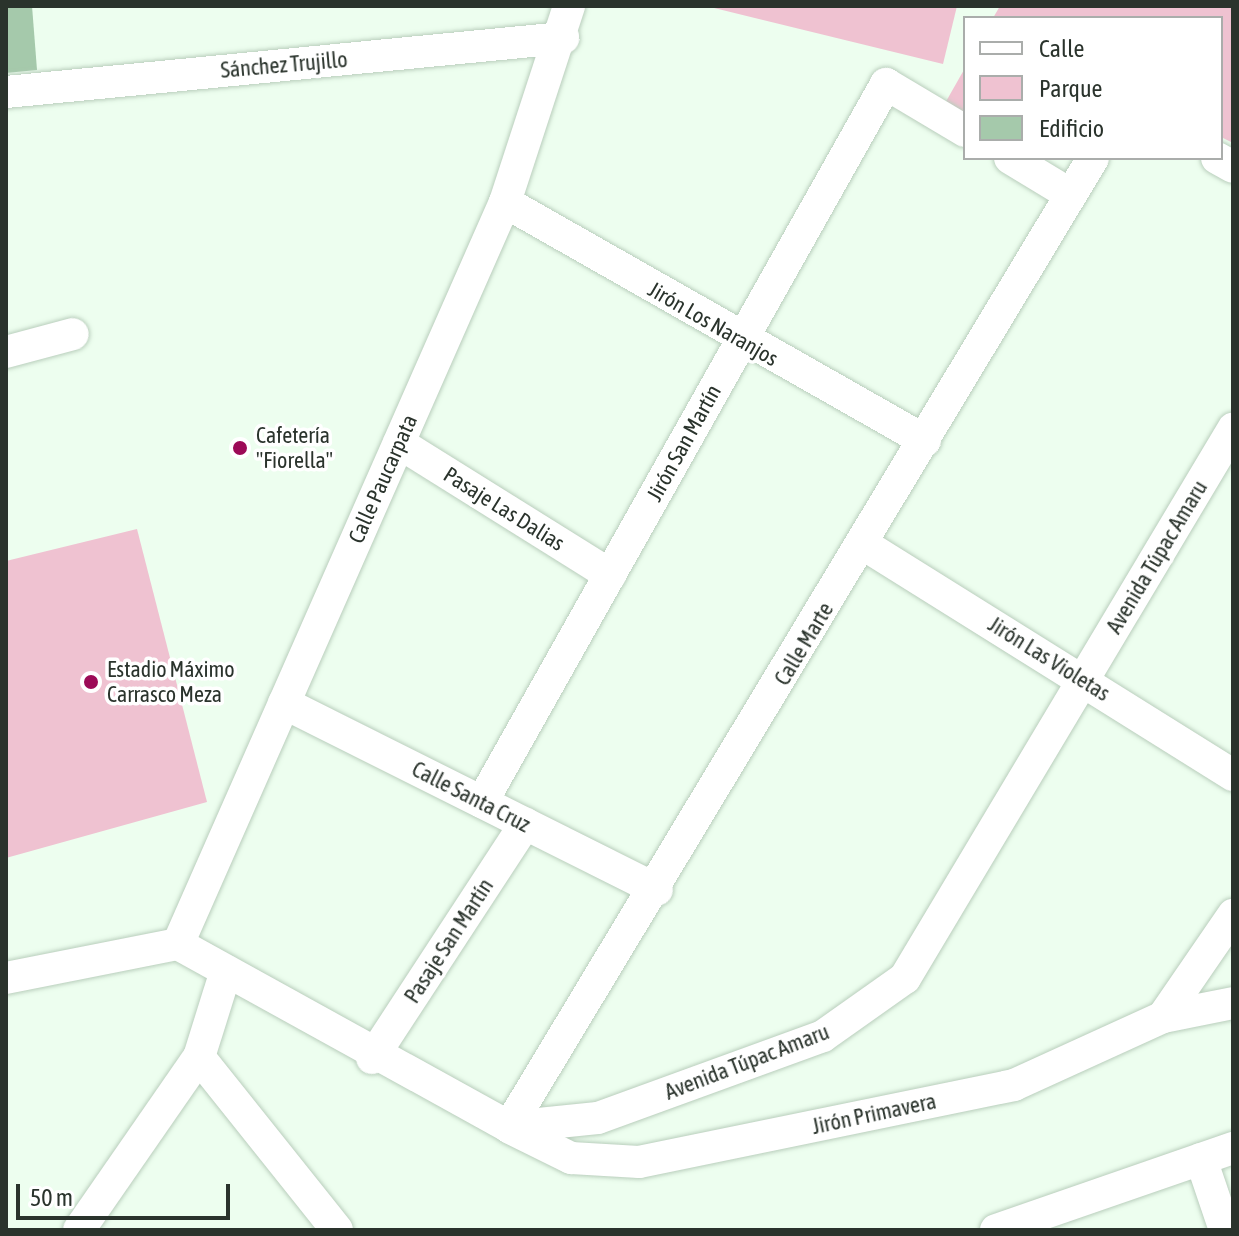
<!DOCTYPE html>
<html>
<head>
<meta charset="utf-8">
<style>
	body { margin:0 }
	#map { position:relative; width:1239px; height:1236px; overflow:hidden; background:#edfeef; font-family:"Asap Condensed",sans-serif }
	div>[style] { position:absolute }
	.green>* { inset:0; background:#efc2d1 }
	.building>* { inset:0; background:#a5c9ab }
	.roads { filter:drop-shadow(0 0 2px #b9cebc) drop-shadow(0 0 2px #b9cebc) }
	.minor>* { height:32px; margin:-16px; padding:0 16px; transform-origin:16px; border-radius:16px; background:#fff }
	.dots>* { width:22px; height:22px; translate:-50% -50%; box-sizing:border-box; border:4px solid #fff; border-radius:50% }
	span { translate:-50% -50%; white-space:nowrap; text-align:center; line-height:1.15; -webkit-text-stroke:7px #fff; paint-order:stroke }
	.street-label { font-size:22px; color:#2a332c }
	.poi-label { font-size:22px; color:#2a332c }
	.left { translate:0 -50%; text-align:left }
	.frame { position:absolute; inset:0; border:8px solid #2a332c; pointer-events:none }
	.legend { position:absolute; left:963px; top:16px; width:260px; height:144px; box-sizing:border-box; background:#fff; border:2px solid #aaadab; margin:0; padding:10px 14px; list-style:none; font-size:24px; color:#2a332c }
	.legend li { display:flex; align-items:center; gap:16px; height:40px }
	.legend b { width:40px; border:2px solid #aaadab }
	.scale { position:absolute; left:16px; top:1184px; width:214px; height:36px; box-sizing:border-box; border:4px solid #2a332c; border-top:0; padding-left:10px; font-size:24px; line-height:28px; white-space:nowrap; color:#2a332c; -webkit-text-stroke:6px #fff; paint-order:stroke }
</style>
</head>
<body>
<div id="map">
	<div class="green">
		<div style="clip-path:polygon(706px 6px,957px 6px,943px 64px)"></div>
		<div style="clip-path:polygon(1000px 6px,1233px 6px,1233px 143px,1221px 137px,1221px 18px,993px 18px)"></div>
		<div style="clip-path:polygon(965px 68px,965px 116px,944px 105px)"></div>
		<div style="clip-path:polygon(137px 529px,207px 802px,6px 858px,6px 561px)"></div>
	</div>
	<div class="building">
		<div style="clip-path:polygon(6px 6px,32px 6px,37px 70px,6px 73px)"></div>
	</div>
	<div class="roads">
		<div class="minor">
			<div style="left:6px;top:92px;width:560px;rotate:-5.54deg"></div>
			<div style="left:1010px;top:158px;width:71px;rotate:31.2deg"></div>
			<div style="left:1217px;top:158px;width:18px;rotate:29deg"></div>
			<div style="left:505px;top:202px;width:483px;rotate:29.6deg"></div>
			<div style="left:6px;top:352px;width:69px;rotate:-15deg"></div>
			<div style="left:399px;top:443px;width:249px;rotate:32deg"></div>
			<div style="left:863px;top:544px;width:436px;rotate:32deg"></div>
			<div style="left:284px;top:703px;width:417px;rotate:26.6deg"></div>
			<div style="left:482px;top:802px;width:824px;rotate:-60.63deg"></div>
			<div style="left:886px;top:84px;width:92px;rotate:30.7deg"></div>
			<div style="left:178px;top:944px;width:378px;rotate:28.9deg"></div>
			<div style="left:509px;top:1127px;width:89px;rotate:-5.8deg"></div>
			<div style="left:598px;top:1118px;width:239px;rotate:-20deg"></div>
			<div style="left:823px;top:1036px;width:100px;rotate:-35.3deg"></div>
			<div style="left:905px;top:978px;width:640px;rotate:-59.14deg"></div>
			<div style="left:178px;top:944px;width:811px;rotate:-66.22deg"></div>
			<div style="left:505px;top:202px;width:206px;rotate:-71.9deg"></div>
			<div style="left:6px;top:978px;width:175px;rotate:-11.2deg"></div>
			<div style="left:1163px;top:1017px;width:124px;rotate:-55.5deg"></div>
			<div style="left:199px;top:1057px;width:221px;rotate:51.4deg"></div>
			<div style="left:372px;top:1058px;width:280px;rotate:-56.8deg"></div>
			<div style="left:509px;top:1127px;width:1131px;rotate:-58.92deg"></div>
			<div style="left:512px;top:1129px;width:66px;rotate:26.2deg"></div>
			<div style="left:571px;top:1158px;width:68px;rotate:3.4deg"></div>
			<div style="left:639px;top:1162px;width:383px;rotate:-11.6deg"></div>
			<div style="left:1014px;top:1085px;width:164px;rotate:-24.5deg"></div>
			<div style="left:1163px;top:1017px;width:71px;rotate:-11.3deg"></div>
			<div style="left:1201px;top:1159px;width:75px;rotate:71.3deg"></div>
			<div style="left:79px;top:1230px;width:211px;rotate:-55.3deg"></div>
			<div style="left:199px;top:1057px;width:90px;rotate:-72.6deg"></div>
			<div style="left:996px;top:1230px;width:251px;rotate:-19.1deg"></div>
		</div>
	</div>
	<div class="dots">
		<div style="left:240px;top:448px;background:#9c0a57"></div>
		<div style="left:91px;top:682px;background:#9c0a57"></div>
	</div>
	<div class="street-label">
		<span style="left:284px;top:65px;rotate:-5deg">Sánchez Trujillo</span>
		<span style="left:713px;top:324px;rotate:30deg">Jirón Los Naranjos</span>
		<span style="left:684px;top:443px;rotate:-61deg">Jirón San Martín</span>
		<span style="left:383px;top:479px;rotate:-66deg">Calle Paucarpata</span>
		<span style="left:504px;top:509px;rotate:32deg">Pasaje Las Dalias</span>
		<span style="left:1157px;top:557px;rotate:-59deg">Avenida Túpac Amaru</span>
		<span style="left:804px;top:644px;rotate:-59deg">Calle Marte</span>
		<span style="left:1049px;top:659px;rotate:32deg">Jirón Las Violetas</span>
		<span style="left:471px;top:797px;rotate:27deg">Calle Santa Cruz</span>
		<span style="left:449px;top:941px;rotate:-57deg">Pasaje San Martín</span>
		<span style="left:747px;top:1062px;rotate:-21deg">Avenida Túpac Amaru</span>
		<span style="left:874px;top:1114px;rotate:-12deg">Jirón Primavera</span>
	</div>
	<div class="poi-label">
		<span class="left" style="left:256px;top:448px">Cafetería<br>"Fiorella"</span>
		<span class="left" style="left:107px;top:682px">Estadio Máximo<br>Carrasco Meza</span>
	</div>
	<div class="frame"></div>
	<ul class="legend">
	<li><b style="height:10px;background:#fff"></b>Calle</li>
	<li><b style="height:22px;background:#efc2d1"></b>Parque</li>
	<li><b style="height:22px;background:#a5c9ab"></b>Edificio</li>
	</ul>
	<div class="scale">50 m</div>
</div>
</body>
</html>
